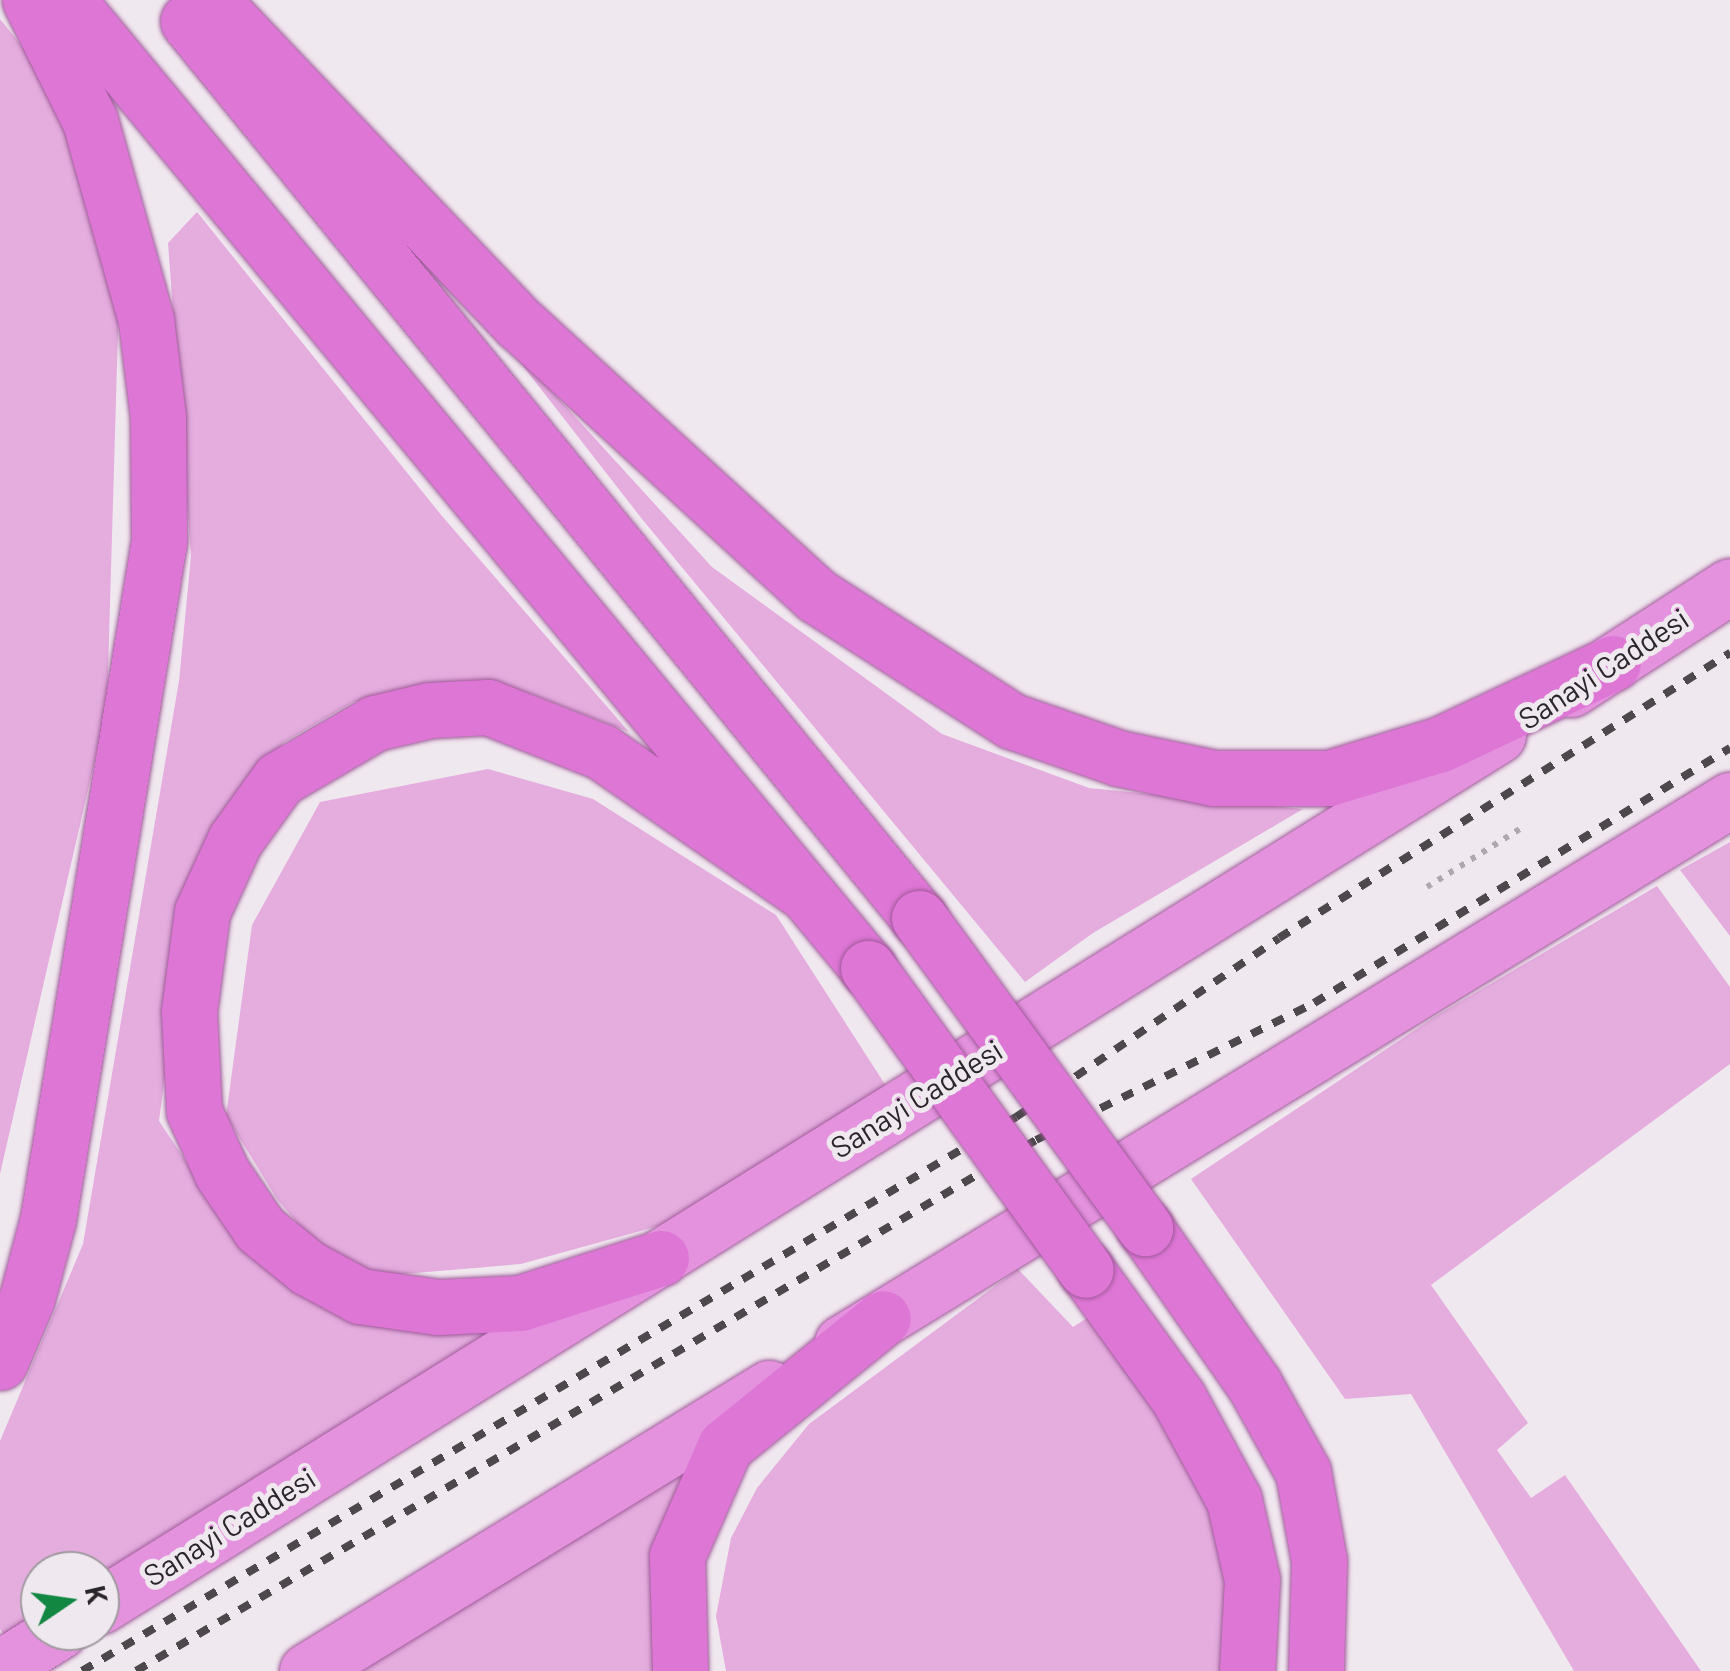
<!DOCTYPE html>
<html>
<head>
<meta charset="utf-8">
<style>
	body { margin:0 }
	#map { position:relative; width:1730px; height:1671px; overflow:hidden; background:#f0e8ef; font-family:Barlow,sans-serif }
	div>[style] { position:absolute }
	.green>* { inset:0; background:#e4adde }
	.path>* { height:6px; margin-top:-3px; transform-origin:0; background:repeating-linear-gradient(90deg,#aea8ad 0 5px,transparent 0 13px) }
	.roads { filter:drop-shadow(0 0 2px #9f5a99) drop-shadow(0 0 2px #9f5a99) }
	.trunk>* { height:55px; margin:-27.5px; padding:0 27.5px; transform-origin:27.5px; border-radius:27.5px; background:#e492de }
	.motorway>* { height:55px; margin:-27.5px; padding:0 27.5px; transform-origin:27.5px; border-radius:27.5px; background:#de76d6 }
	.rail>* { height:8px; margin-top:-4px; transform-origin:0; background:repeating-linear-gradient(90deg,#4c484c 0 12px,transparent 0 24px) }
	.bridges { filter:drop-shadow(0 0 2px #9f5a99) drop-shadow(0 0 2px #9f5a99) }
	.motorway-bridge>* { height:55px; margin:-27.5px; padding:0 27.5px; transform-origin:27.5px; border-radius:27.5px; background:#de76d6 }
	span { translate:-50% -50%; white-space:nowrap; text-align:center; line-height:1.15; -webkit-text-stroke:10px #f0e8ef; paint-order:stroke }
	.street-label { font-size:30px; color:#292629 }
	.north { position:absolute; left:20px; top:1551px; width:100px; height:100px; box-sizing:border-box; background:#f0e8ef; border:2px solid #a09aa0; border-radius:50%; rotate:77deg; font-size:28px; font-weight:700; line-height:40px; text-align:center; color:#292629 }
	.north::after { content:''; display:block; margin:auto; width:35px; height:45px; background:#128741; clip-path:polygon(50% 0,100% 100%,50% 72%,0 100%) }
</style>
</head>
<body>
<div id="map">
	<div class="green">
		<div style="clip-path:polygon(0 19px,59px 92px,120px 262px,107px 707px,0 1174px)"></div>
		<div style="clip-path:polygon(197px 212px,442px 516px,629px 732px,531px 694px,444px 684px,353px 702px,284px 742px,230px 815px,187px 905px,159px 1121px,228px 1224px,341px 1309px,597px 1318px,100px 1612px,100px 1571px,40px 1571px,40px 1631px,19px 1654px,0 1629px,0 1441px,83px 1244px,179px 681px,191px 556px,168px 243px)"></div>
		<div style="clip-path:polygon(488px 321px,712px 567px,942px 734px,1089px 788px,1303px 809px,1093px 933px,1025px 982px,642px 519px)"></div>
		<div style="clip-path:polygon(488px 769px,593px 799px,776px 915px,897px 1103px,662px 1225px,521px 1264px,345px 1279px,277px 1199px,226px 1116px,252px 925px,320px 802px)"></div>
		<div style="clip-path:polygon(1730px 842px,1730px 936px,1680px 870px)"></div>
		<div style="clip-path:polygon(1657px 886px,1730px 987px,1730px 1064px,1431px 1285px,1528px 1423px,1497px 1450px,1531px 1498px,1565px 1475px,1701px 1671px,1574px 1671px,1411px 1394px,1345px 1399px,1191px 1179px,1436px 1016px)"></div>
		<div style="clip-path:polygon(1018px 1269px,1073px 1327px,1087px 1318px,1201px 1473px,1227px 1545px,1220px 1671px,726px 1671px,716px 1616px,731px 1538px,757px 1488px,809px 1424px)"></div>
		<div style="clip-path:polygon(694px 1466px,661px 1543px,652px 1646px,659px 1671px,356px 1671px)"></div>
	</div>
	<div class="path">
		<div style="left:1427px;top:887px;width:113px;rotate:-32deg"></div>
	</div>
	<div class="roads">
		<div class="trunk">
			<div style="left:1571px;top:689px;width:189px;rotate:-32.9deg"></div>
			<div style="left:842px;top:1343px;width:1041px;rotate:-31.45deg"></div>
			<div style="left:100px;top:1606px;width:1647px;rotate:-31.92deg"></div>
			<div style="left:0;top:1668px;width:70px;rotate:-32.1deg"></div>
			<div style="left:307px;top:1671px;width:542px;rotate:-31.49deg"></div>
		</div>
		<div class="motorway">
			<div style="left:67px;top:0;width:1256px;rotate:50.39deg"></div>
			<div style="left:211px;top:0;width:448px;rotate:46.4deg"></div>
			<div style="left:520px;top:324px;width:403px;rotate:42.5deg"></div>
			<div style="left:817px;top:596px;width:232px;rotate:32.7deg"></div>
			<div style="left:1012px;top:721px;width:112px;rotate:19.2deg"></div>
			<div style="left:1118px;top:758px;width:98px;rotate:11.8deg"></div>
			<div style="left:1214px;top:778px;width:115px"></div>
			<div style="left:1329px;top:778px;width:117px;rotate:-16.9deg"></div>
			<div style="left:1441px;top:744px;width:190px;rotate:-25.2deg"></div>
			<div style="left:188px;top:21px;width:1157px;rotate:50.82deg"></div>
			<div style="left:1145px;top:1228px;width:190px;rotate:55.1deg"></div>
			<div style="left:1254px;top:1384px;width:101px;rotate:60.9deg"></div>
			<div style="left:1303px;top:1472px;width:90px;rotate:79.8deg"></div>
			<div style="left:1319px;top:1561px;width:110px;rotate:91.6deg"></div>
			<div style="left:661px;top:1258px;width:148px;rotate:162.3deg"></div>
			<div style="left:520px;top:1303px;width:82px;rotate:177.2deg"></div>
			<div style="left:438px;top:1307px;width:79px;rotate:-172deg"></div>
			<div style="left:360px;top:1296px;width:59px;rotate:-151.7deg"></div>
			<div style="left:308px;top:1268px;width:62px;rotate:-140.9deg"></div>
			<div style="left:260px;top:1229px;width:68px;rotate:-124.2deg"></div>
			<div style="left:222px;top:1173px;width:68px;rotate:-114.3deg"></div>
			<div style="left:194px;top:1111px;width:100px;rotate:-92.9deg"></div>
			<div style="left:189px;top:1011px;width:100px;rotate:-82.5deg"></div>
			<div style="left:202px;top:912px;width:79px;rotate:-65.4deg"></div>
			<div style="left:235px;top:840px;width:75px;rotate:-54.2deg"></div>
			<div style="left:279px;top:779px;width:111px;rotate:-30.3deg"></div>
			<div style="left:375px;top:723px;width:57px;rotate:-13.3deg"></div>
			<div style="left:430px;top:710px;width:58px;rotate:-3deg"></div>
			<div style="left:488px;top:707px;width:123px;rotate:21.5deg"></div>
			<div style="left:602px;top:752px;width:248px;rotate:34.7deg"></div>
			<div style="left:1086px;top:1270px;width:159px;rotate:54.2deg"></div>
			<div style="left:1179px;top:1399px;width:115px;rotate:61.4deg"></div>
			<div style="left:1234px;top:1500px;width:82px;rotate:77.3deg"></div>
			<div style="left:1252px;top:1580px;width:91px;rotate:93.1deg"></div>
			<div style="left:0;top:1362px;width:69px;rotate:-67.1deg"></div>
			<div style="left:27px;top:1298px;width:82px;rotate:-75.1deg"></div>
			<div style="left:48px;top:1219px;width:687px;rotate:-80.7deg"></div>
			<div style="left:159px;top:541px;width:124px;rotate:-90.5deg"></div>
			<div style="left:158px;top:417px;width:98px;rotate:-97.1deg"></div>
			<div style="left:146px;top:320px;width:207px;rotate:-105.7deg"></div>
			<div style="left:90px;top:121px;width:135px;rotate:-116.4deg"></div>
			<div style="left:680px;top:1671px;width:115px;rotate:-91.5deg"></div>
			<div style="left:677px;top:1556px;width:120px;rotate:-66.4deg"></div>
			<div style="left:725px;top:1446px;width:203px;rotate:-39deg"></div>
		</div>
	</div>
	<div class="rail">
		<div style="left:82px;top:1671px;width:1086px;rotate:-30.67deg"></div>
		<div style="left:1016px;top:1117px;width:318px;rotate:-34.2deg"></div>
		<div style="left:1279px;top:938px;width:534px;rotate:-32.29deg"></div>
		<div style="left:136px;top:1671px;width:1045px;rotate:-30.54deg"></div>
		<div style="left:1036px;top:1140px;width:310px;rotate:-26.2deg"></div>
		<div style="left:1314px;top:1003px;width:488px;rotate:-31.5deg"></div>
	</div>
	<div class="bridges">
		<div class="motorway-bridge">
			<div style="left:919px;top:918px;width:384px;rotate:53.9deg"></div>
			<div style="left:868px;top:968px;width:372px;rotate:54.2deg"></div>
		</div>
	</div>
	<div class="street-label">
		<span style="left:1603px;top:668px;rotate:-33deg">Sanayi Caddesi</span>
		<span style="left:916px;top:1098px;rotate:-32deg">Sanayi Caddesi</span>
		<span style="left:229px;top:1526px;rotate:-32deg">Sanayi Caddesi</span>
	</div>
	<div class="north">K</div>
</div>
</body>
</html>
